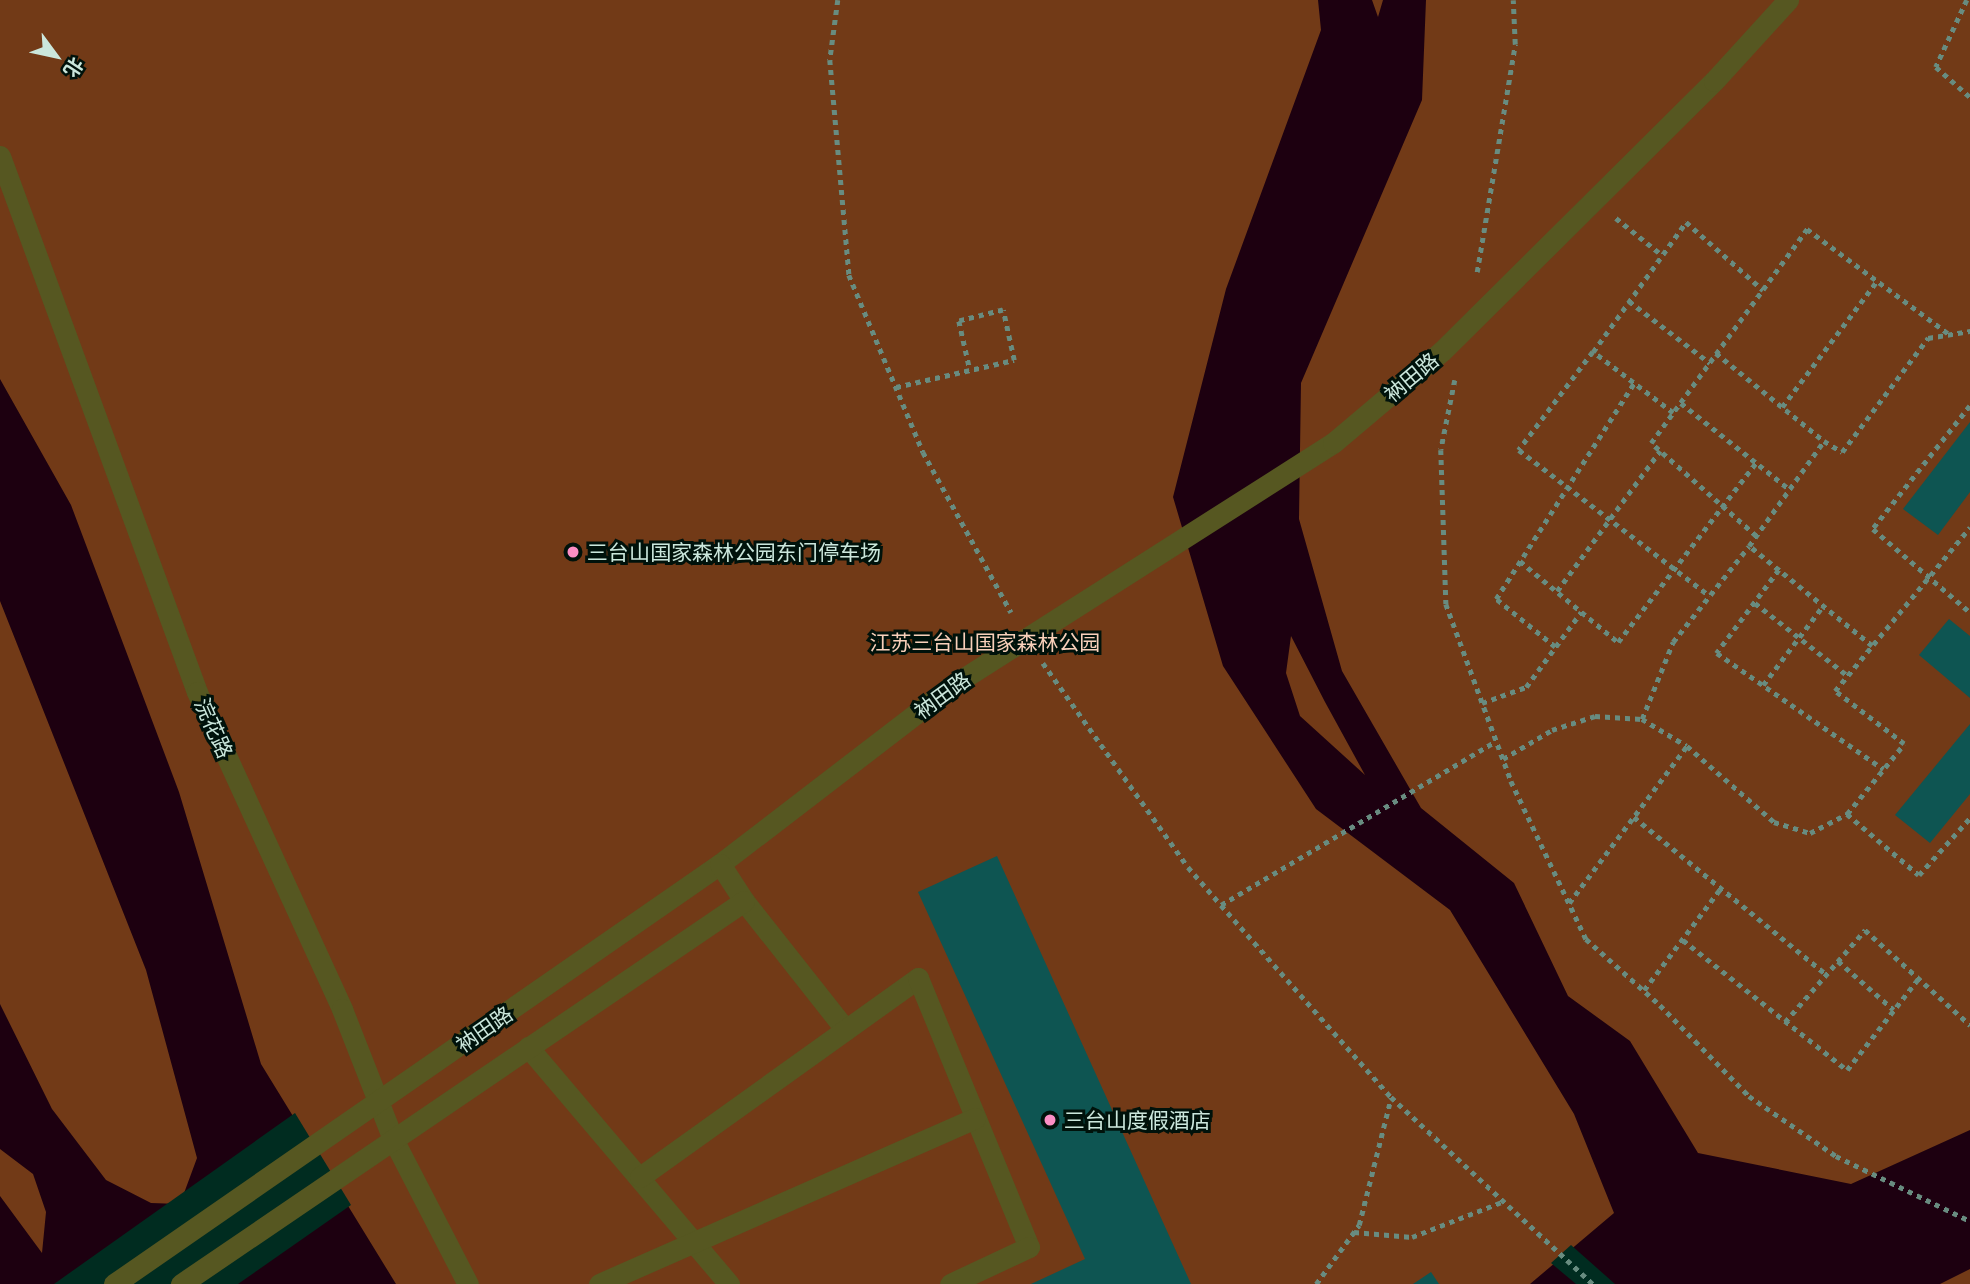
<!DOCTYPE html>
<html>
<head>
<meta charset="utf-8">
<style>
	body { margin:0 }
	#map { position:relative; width:1970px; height:1284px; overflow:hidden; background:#002c20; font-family:Quicksand,"Noto Sans SC",sans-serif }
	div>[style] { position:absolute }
	.green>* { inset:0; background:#723a17; transform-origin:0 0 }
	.water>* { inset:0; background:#1d0010 }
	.pier>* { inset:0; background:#002c20 }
	.building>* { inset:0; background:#0e5552 }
	.path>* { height:4.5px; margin-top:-2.25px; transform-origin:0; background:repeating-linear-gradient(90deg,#688c80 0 5px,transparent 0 10px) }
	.service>* { height:21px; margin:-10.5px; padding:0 10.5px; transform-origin:10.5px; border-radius:10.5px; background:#565721 }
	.minor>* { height:21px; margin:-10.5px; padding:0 10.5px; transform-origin:10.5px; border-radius:10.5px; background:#565721 }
	.dots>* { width:19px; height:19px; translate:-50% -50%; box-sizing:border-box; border:4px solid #00120b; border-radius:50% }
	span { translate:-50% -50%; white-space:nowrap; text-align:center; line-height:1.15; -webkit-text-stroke:6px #00120b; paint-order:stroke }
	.street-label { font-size:21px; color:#cbe7dc }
	.poi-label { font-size:21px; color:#cbe7dc }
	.left { translate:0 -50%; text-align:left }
	.park-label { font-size:21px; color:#f8d0ba }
	.north { position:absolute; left:21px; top:21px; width:70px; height:70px; -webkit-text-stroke:5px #00120b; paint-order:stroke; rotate:123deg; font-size:19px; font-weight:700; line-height:28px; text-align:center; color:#cbe7dc }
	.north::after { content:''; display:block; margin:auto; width:24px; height:32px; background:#cbe7dc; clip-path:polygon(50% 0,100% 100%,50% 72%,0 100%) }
</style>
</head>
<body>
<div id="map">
	<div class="green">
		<div style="left:0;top:0;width:1970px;height:1284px"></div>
	</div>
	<div class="water">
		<div style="clip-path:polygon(evenodd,1318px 0,1372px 0,1378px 17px,1383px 0,1426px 0,1422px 100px,1301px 383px,1299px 519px,1342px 671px,1421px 808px,1514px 883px,1568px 996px,1630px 1041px,1698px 1153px,1851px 1184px,1970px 1130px,1970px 1269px,1940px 1284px,1530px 1284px,1614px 1213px,1574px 1114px,1450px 910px,1316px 809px,1223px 666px,1173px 497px,1226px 289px,1321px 30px,1318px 0,1291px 636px,1325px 702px,1365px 775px,1300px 716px,1286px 673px,1291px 636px)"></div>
		<div style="clip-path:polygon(0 379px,71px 505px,179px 792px,261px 1064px,396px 1284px,0 1284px,0 1196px,42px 1253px,46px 1212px,33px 1174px,0 1149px,0 1004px,52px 1109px,106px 1180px,151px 1203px,180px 1204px,197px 1158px,146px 970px,0 601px)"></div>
	</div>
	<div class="pier">
		<div style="clip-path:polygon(295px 1113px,351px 1205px,238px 1284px,54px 1284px)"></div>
		<div style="clip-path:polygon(1571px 1245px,1615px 1284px,1576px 1284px,1551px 1263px)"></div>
	</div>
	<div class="building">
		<div style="clip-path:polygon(1970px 422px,1970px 492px,1938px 535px,1903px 509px)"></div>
		<div style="clip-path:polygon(1949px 619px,1970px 636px,1970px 698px,1919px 655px)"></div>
		<div style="clip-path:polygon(1970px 724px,1970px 794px,1930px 843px,1895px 815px)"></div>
		<div style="clip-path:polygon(997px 856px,1191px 1284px,1031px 1284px,1085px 1259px,918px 892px)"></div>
		<div style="clip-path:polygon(1431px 1272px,1439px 1284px,1413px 1284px)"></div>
	</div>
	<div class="path">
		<div style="left:838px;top:0;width:61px;rotate:97.6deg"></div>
		<div style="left:830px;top:60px;width:216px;rotate:84.9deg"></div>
		<div style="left:849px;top:275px;width:192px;rotate:67.3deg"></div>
		<div style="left:923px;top:452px;width:183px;rotate:61.2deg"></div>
		<div style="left:1967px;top:0;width:74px;rotate:114.8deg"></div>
		<div style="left:1936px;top:67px;width:45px;rotate:41.4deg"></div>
		<div style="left:1616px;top:218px;width:59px;rotate:38.8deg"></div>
		<div style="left:1477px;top:272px;width:231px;rotate:-80.5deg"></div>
		<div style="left:1515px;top:44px;width:44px;rotate:-92.6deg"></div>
		<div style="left:1629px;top:301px;width:102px;rotate:37.4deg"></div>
		<div style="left:1593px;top:352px;width:160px;rotate:-54.4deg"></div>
		<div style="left:1686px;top:222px;width:103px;rotate:41.4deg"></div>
		<div style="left:1716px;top:353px;width:139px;rotate:39.2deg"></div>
		<div style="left:1455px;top:380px;width:71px;rotate:101.3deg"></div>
		<div style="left:1441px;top:450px;width:154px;rotate:88.1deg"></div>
		<div style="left:1446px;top:604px;width:189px;rotate:69.8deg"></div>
		<div style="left:1511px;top:781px;width:175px;rotate:64.6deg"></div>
		<div style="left:1586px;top:939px;width:99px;rotate:41.7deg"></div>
		<div style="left:1660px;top:1005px;width:127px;rotate:45.6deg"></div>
		<div style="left:1749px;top:1096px;width:106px;rotate:34.6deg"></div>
		<div style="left:1836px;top:1156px;width:149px;rotate:25.9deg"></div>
		<div style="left:896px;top:387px;width:121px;rotate:-12.9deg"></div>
		<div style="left:1014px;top:360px;width:51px;rotate:-102.4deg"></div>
		<div style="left:1003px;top:310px;width:45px;rotate:166deg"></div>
		<div style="left:959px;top:321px;width:50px;rotate:77.3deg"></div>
		<div style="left:1681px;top:403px;width:138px;rotate:38.5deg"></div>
		<div style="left:1970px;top:406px;width:157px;rotate:128.3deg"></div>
		<div style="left:1873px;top:529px;width:128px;rotate:40.6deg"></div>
		<div style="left:1782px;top:407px;width:158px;rotate:-53deg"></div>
		<div style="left:1673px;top:413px;width:101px;rotate:-142.7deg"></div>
		<div style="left:1593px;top:352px;width:123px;rotate:127.1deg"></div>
		<div style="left:1519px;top:450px;width:240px;rotate:37.4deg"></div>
		<div style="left:1756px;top:536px;width:140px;rotate:-138.5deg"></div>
		<div style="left:1651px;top:443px;width:265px;rotate:-53.9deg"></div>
		<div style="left:1807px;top:229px;width:177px;rotate:36.5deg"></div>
		<div style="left:1520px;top:561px;width:127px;rotate:39.6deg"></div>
		<div style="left:1618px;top:642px;width:226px;rotate:-52.4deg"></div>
		<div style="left:1779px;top:570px;width:104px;rotate:126.8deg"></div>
		<div style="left:1717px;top:653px;width:203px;rotate:34.9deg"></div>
		<div style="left:1557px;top:591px;width:174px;rotate:-53.7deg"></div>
		<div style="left:1755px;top:603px;width:118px;rotate:38.1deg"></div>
		<div style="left:1872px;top:646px;width:159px;rotate:-140.9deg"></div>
		<div style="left:1749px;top:546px;width:129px;rotate:-54.5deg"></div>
		<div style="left:1824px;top:441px;width:21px;rotate:31deg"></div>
		<div style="left:1842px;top:452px;width:143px;rotate:-53deg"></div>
		<div style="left:1928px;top:338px;width:43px;rotate:-9.5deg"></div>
		<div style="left:1555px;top:647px;width:76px;rotate:-140.9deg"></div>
		<div style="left:1496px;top:599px;width:256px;rotate:-57.4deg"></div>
		<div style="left:1043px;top:663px;width:250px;rotate:54.6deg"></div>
		<div style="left:1188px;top:867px;width:50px;rotate:49deg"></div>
		<div style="left:1221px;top:905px;width:256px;rotate:48.5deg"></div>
		<div style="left:1391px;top:1097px;width:275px;rotate:42.8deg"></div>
		<div style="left:1763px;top:685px;width:99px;rotate:-52.8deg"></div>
		<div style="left:1482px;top:703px;width:47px;rotate:-20deg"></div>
		<div style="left:1526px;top:687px;width:93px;rotate:-53.7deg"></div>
		<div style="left:1642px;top:719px;width:83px;rotate:-68.1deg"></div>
		<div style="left:1673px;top:642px;width:122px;rotate:-51.6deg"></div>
		<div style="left:1503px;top:759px;width:57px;rotate:-30.6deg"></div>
		<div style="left:1552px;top:730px;width:45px;rotate:-18deg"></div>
		<div style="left:1595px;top:716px;width:47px;rotate:3.7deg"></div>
		<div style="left:1642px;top:719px;width:52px;rotate:31deg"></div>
		<div style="left:1687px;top:746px;width:116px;rotate:41.1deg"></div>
		<div style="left:1774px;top:822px;width:38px;rotate:17deg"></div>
		<div style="left:1810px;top:833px;width:42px;rotate:-27.2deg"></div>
		<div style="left:1847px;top:814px;width:90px;rotate:-50.8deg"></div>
		<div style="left:1904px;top:744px;width:87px;rotate:-142.5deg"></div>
		<div style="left:1835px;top:691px;width:212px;rotate:-50.5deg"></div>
		<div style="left:1847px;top:814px;width:94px;rotate:40.3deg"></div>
		<div style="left:1919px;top:875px;width:76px;rotate:-48.2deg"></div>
		<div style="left:1634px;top:817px;width:248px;rotate:39.3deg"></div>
		<div style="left:1569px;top:903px;width:196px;rotate:-53.1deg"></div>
		<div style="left:1221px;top:905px;width:320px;rotate:-30.8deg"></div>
		<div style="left:1683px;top:940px;width:209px;rotate:38.4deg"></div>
		<div style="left:1847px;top:1070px;width:115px;rotate:-52deg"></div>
		<div style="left:1838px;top:961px;width:74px;rotate:41.2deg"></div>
		<div style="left:1644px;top:990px;width:128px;rotate:-53deg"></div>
		<div style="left:1785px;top:1022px;width:122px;rotate:-49deg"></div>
		<div style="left:1865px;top:930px;width:142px;rotate:42.1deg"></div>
		<div style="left:1354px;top:1232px;width:58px;rotate:4.9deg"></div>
		<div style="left:1412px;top:1237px;width:97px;rotate:-21.3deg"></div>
		<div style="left:1316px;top:1284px;width:73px;rotate:-53.9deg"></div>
		<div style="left:1359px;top:1225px;width:131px;rotate:-75.9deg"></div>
	</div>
	<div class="service">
		<div style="left:0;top:156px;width:571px;rotate:69.82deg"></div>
		<div style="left:197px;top:692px;width:349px;rotate:65.4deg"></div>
		<div style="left:342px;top:1009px;width:140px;rotate:68.6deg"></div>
		<div style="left:393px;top:1139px;width:163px;rotate:62.7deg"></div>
		<div style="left:720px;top:864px;width:294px;rotate:-37.5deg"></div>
		<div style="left:953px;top:685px;width:451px;rotate:-32.5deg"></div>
		<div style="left:1333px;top:443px;width:143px;rotate:-40.2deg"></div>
		<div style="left:1442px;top:351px;width:383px;rotate:-44.8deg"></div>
		<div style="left:1714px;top:81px;width:110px;rotate:-47.6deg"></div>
		<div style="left:744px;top:901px;width:164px;rotate:51.7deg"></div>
		<div style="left:528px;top:1047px;width:311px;rotate:49.7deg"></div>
		<div style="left:640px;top:1177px;width:342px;rotate:-35.6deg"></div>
		<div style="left:918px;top:978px;width:291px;rotate:67.6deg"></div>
		<div style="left:1029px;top:1247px;width:87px;rotate:154.9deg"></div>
		<div style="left:599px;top:1284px;width:411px;rotate:-23.8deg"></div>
	</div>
	<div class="minor">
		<div style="left:114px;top:1284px;width:737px;rotate:-34.72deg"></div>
		<div style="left:720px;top:864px;width:44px;rotate:57deg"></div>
		<div style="left:744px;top:901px;width:681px;rotate:145.77deg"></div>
	</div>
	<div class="dots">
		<div style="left:573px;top:552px;background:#fb8fc5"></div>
		<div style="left:1050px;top:1120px;background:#fb8fc5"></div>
	</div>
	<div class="street-label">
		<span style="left:1411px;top:377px;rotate:-40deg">衲田路</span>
		<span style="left:942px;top:695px;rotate:-36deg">衲田路</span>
		<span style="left:214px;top:728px;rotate:66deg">浣花路</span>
		<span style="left:484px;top:1029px;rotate:-35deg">衲田路</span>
	</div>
	<div class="poi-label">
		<span class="left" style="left:587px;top:552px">三台山国家森林公园东门停车场</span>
		<span class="left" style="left:1064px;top:1120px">三台山度假酒店</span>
	</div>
	<div class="park-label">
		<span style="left:985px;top:642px">江苏三台山国家森林公园</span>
	</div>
	<div class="north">北</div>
</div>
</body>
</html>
